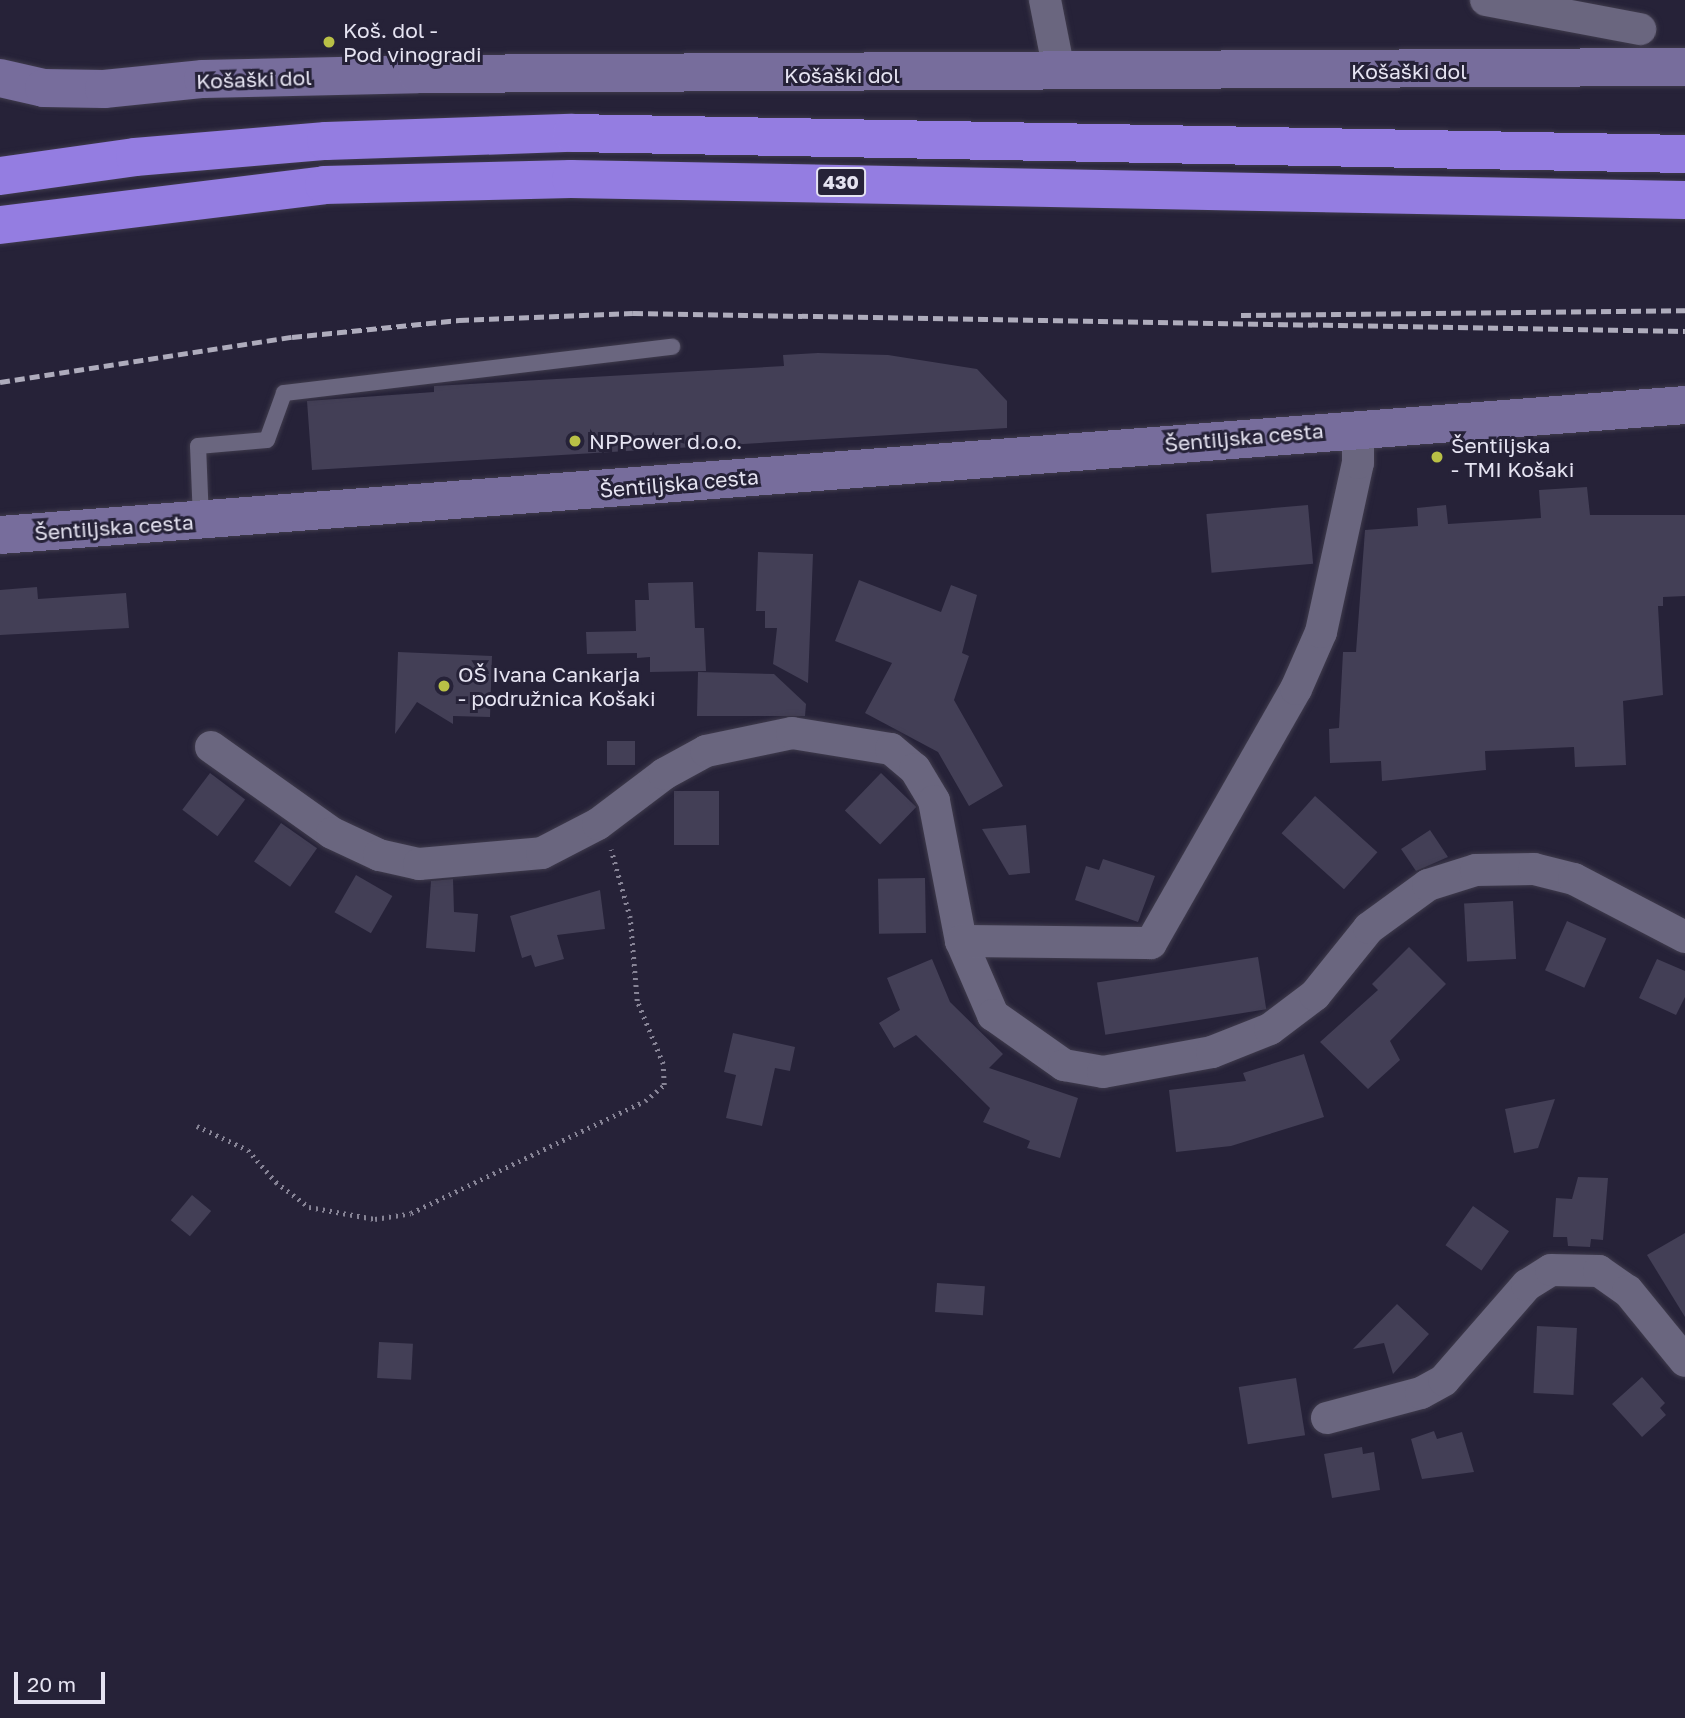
<!DOCTYPE html>
<html>
<head>
<meta charset="utf-8">
<style>
	body { margin:0 }
	#map { position:relative; width:1685px; height:1718px; overflow:hidden; background:#262238; font-family:"Golos Text",sans-serif }
	div>[style] { position:absolute }
	.building>* { inset:0; background:#433f56; transform-origin:0 0 }
	.path>* { height:4.5px; margin-top:-2.25px; transform-origin:0; background:repeating-linear-gradient(90deg,#878496 0 2px,transparent 0 7px) }
	.roads { filter:drop-shadow(0 0 2px #3f3b4c) drop-shadow(0 0 2px #3f3b4c) }
	.lane>* { height:16px; margin:-8px; padding:0 8px; transform-origin:8px; border-radius:8px; background:#6a667f }
	.street>* { height:32px; margin:-16px; padding:0 16px; transform-origin:16px; border-radius:16px; background:#6a667f }
	.secondary>* { height:38px; margin:-19px; padding:0 19px; transform-origin:19px; border-radius:19px; background:#776d9c }
	.highway>* { height:38px; margin:-19px; padding:0 19px; transform-origin:19px; border-radius:19px; background:#947de1 }
	.rail>* { height:5px; margin-top:-2.5px; transform-origin:0; background:repeating-linear-gradient(90deg,#aeacbc 0 10px,transparent 0 15px) }
	.dots>* { width:19px; height:19px; translate:-50% -50%; box-sizing:border-box; border:4px solid #262238; border-radius:50% }
	span { translate:-50% -50%; white-space:nowrap; text-align:center; line-height:1.15; -webkit-text-stroke:6px #262238; paint-order:stroke }
	.shield-label span { padding:2px 5px; background:#262238; border:2px solid; border-radius:5px; -webkit-text-stroke-width:0 }
	.shield-label { font-size:19px; color:#e5e3f1; font-weight:700 }
	.poi-label { font-size:21px; color:#e5e3f1 }
	.left { translate:0 -50%; text-align:left }
	.street-label { font-size:21px; color:#e5e3f1 }
	.scale { position:absolute; left:14px; top:1672px; width:91px; height:32px; box-sizing:border-box; border:4px solid #e5e3f1; border-top:0; padding-left:9px; font-size:21px; line-height:24px; white-space:nowrap; color:#e5e3f1; -webkit-text-stroke:5px #262238; paint-order:stroke }
</style>
</head>
<body>
<div id="map">
	<div class="building">
		<div style="clip-path:polygon(818px 353px,888px 355px,977px 369px,1007px 401px,1007px 428px,312px 470px,307px 401px,434px 392px,434px 386px,784px 366px,783px 355px)"></div>
		<div style="clip-path:polygon(1587px 487px,1590px 515px,1685px 515px,1685px 596px,1663px 597px,1663px 606px,1658px 606px,1663px 695px,1623px 701px,1626px 765px,1575px 767px,1574px 747px,1485px 751px,1486px 770px,1382px 781px,1381px 761px,1330px 763px,1329px 729px,1339px 728px,1343px 652px,1356px 652px,1365px 530px,1418px 526px,1417px 508px,1446px 505px,1448px 524px,1541px 518px,1539px 490px)"></div>
		<div style="left:1308px;top:505px;width:59px;height:102px;rotate:85deg"></div>
		<div style="clip-path:polygon(758px 552px,813px 554px,808px 683px,773px 664px,777px 628px,765px 628px,765px 611px,756px 611px)"></div>
		<div style="clip-path:polygon(859px 580px,941px 612px,951px 585px,977px 595px,962px 653px,969px 656px,954px 700px,1003px 786px,969px 806px,938px 752px,865px 713px,892px 663px,835px 641px)"></div>
		<div style="clip-path:polygon(693px 582px,695px 628px,704px 628px,706px 671px,650px 672px,650px 657px,637px 658px,637px 653px,587px 654px,586px 632px,636px 631px,635px 600px,649px 600px,648px 583px)"></div>
		<div style="clip-path:polygon(37px 587px,38px 599px,126px 593px,129px 628px,0 635px,0 590px)"></div>
		<div style="clip-path:polygon(398px 652px,492px 656px,490px 717px,453px 716px,453px 724px,417px 702px,395px 734px)"></div>
		<div style="clip-path:polygon(698px 672px,774px 674px,806px 704px,805px 716px,697px 716px)"></div>
		<div style="left:635px;top:741px;width:24px;height:28px;rotate:90deg"></div>
		<div style="left:210px;top:773px;width:44px;height:46px;rotate:37deg"></div>
		<div style="left:881px;top:773px;width:49px;height:52px;rotate:44deg"></div>
		<div style="left:719px;top:791px;width:54px;height:45px;rotate:90deg"></div>
		<div style="left:1315px;top:796px;width:84px;height:50px;rotate:42deg"></div>
		<div style="left:281px;top:823px;width:44px;height:47px;rotate:35deg"></div>
		<div style="clip-path:polygon(1026px 825px,1030px 873px,1009px 875px,982px 829px)"></div>
		<div style="clip-path:polygon(1430px 830px,1448px 857px,1416px 871px,1401px 849px)"></div>
		<div style="clip-path:polygon(1103px 859px,1155px 876px,1138px 922px,1075px 900px,1086px 866px,1099px 870px)"></div>
		<div style="left:356px;top:875px;width:42px;height:43px;rotate:30deg"></div>
		<div style="left:925px;top:878px;width:55px;height:47px;rotate:89deg"></div>
		<div style="clip-path:polygon(453px 879px,454px 912px,478px 914px,475px 952px,426px 948px,431px 881px)"></div>
		<div style="clip-path:polygon(600px 890px,605px 929px,557px 935px,564px 959px,535px 967px,531px 955px,522px 958px,510px 916px)"></div>
		<div style="left:1513px;top:901px;width:58px;height:49px;rotate:87deg"></div>
		<div style="left:1567px;top:921px;width:43px;height:54px;rotate:24deg"></div>
		<div style="clip-path:polygon(1409px 947px,1446px 984px,1390px 1041px,1400px 1060px,1368px 1089px,1320px 1042px,1378px 990px,1372px 984px)"></div>
		<div style="left:1258px;top:957px;width:53px;height:163px;rotate:81deg"></div>
		<div style="clip-path:polygon(932px 959px,950px 1002px,1003px 1054px,989px 1068px,1078px 1098px,1060px 1158px,1027px 1148px,1030px 1141px,983px 1122px,990px 1108px,916px 1035px,894px 1048px,879px 1023px,900px 1010px,887px 978px)"></div>
		<div style="clip-path:polygon(1657px 959px,1685px 971px,1685px 997px,1676px 1015px,1639px 998px)"></div>
		<div style="clip-path:polygon(733px 1033px,795px 1047px,790px 1071px,775px 1068px,762px 1126px,726px 1118px,736px 1075px,724px 1072px)"></div>
		<div style="clip-path:polygon(1304px 1054px,1324px 1117px,1231px 1146px,1176px 1152px,1169px 1090px,1246px 1081px,1243px 1073px)"></div>
		<div style="clip-path:polygon(1555px 1099px,1538px 1148px,1514px 1153px,1505px 1109px)"></div>
		<div style="clip-path:polygon(1578px 1177px,1608px 1178px,1603px 1240px,1591px 1239px,1590px 1247px,1568px 1246px,1567px 1237px,1553px 1237px,1556px 1198px,1572px 1199px)"></div>
		<div style="left:192px;top:1195px;width:25px;height:33px;rotate:40deg"></div>
		<div style="left:1473px;top:1206px;width:44px;height:48px;rotate:35deg"></div>
		<div style="clip-path:polygon(1685px 1233px,1685px 1317px,1647px 1255px)"></div>
		<div style="left:937px;top:1283px;width:48px;height:29px;rotate:4deg"></div>
		<div style="clip-path:polygon(1397px 1304px,1429px 1334px,1393px 1374px,1384px 1343px,1353px 1349px)"></div>
		<div style="left:1537px;top:1326px;width:40px;height:67px;rotate:3deg"></div>
		<div style="left:379px;top:1342px;width:34px;height:36px;rotate:3deg"></div>
		<div style="clip-path:polygon(1642px 1377px,1665px 1403px,1660px 1408px,1666px 1415px,1642px 1437px,1612px 1404px)"></div>
		<div style="left:1296px;top:1378px;width:58px;height:58px;rotate:81deg"></div>
		<div style="clip-path:polygon(1434px 1431px,1437px 1439px,1462px 1432px,1474px 1472px,1422px 1479px,1411px 1439px)"></div>
		<div style="clip-path:polygon(1362px 1447px,1363px 1454px,1374px 1452px,1380px 1490px,1332px 1498px,1324px 1454px)"></div>
	</div>
	<div class="path">
		<div style="left:197px;top:1126px;width:56px;rotate:25.2deg"></div>
		<div style="left:248px;top:1150px;width:43px;rotate:48.8deg"></div>
		<div style="left:276px;top:1182px;width:41px;rotate:37.1deg"></div>
		<div style="left:309px;top:1207px;width:67px;rotate:10.3deg"></div>
		<div style="left:375px;top:1219px;width:36px;rotate:-9deg"></div>
		<div style="left:411px;top:1213px;width:259px;rotate:-25.6deg"></div>
		<div style="left:645px;top:1101px;width:25px;rotate:-40deg"></div>
		<div style="left:664px;top:1085px;width:21px;rotate:-93deg"></div>
		<div style="left:663px;top:1064px;width:68px;rotate:-112.4deg"></div>
		<div style="left:637px;top:1001px;width:83px;rotate:-94.8deg"></div>
		<div style="left:630px;top:918px;width:71px;rotate:-105.6deg"></div>
	</div>
	<div class="roads">
		<div class="lane">
			<div style="left:201px;top:520px;width:74px;rotate:-92.3deg"></div>
			<div style="left:198px;top:446px;width:69px;rotate:-5deg"></div>
			<div style="left:267px;top:440px;width:50px;rotate:-70.1deg"></div>
			<div style="left:284px;top:393px;width:391px;rotate:-6.8deg"></div>
		</div>
		<div class="street">
			<div style="left:1045px;top:0;width:72px;rotate:78.8deg"></div>
			<div style="left:1486px;top:0;width:157px;rotate:10.7deg"></div>
			<div style="left:211px;top:747px;width:148px;rotate:35.4deg"></div>
			<div style="left:332px;top:833px;width:52px;rotate:25.1deg"></div>
			<div style="left:379px;top:855px;width:41px;rotate:12.7deg"></div>
			<div style="left:419px;top:864px;width:123px;rotate:-5.1deg"></div>
			<div style="left:542px;top:853px;width:63px;rotate:-27.4deg"></div>
			<div style="left:598px;top:824px;width:83px;rotate:-37.1deg"></div>
			<div style="left:664px;top:774px;width:48px;rotate:-28.7deg"></div>
			<div style="left:706px;top:751px;width:88px;rotate:-11.8deg"></div>
			<div style="left:792px;top:733px;width:100px;rotate:9.2deg"></div>
			<div style="left:891px;top:749px;width:31px;rotate:40deg"></div>
			<div style="left:915px;top:769px;width:37px;rotate:59deg"></div>
			<div style="left:934px;top:801px;width:143px;rotate:79.1deg"></div>
			<div style="left:961px;top:941px;width:81px;rotate:66.6deg"></div>
			<div style="left:993px;top:1015px;width:87px;rotate:35.2deg"></div>
			<div style="left:1064px;top:1065px;width:40px;rotate:10deg"></div>
			<div style="left:1103px;top:1072px;width:111px;rotate:-10.4deg"></div>
			<div style="left:1212px;top:1052px;width:62px;rotate:-21.6deg"></div>
			<div style="left:1270px;top:1029px;width:56px;rotate:-37.1deg"></div>
			<div style="left:1315px;top:995px;width:86px;rotate:-51.1deg"></div>
			<div style="left:1369px;top:928px;width:73px;rotate:-36.1deg"></div>
			<div style="left:1428px;top:885px;width:50px;rotate:-17.4deg"></div>
			<div style="left:1476px;top:870px;width:58px;rotate:-1deg"></div>
			<div style="left:1534px;top:869px;width:41px;rotate:14deg"></div>
			<div style="left:1574px;top:879px;width:125px;rotate:27.6deg"></div>
			<div style="left:961px;top:941px;width:190px;rotate:0.6deg"></div>
			<div style="left:1151px;top:943px;width:292px;rotate:-60.3deg"></div>
			<div style="left:1296px;top:689px;width:62px;rotate:-66.3deg"></div>
			<div style="left:1321px;top:632px;width:173px;rotate:-77.7deg"></div>
			<div style="left:1358px;top:463px;width:35px;rotate:-90deg"></div>
			<div style="left:1327px;top:1418px;width:97px;rotate:-14.9deg"></div>
			<div style="left:1421px;top:1393px;width:26px;rotate:-29deg"></div>
			<div style="left:1444px;top:1380px;width:126px;rotate:-48.9deg"></div>
			<div style="left:1527px;top:1285px;width:28px;rotate:-32deg"></div>
			<div style="left:1551px;top:1270px;width:48px;rotate:1.2deg"></div>
			<div style="left:1599px;top:1271px;width:35px;rotate:35deg"></div>
			<div style="left:1628px;top:1291px;width:90px;rotate:50.8deg"></div>
		</div>
		<div class="secondary">
			<div style="left:0;top:78px;width:45px;rotate:12.8deg"></div>
			<div style="left:44px;top:88px;width:60px;rotate:1deg"></div>
			<div style="left:104px;top:89px;width:100px;rotate:-5.8deg"></div>
			<div style="left:203px;top:79px;width:214px;rotate:-1.3deg"></div>
			<div style="left:417px;top:74px;width:1268px;rotate:-0.32deg"></div>
			<div style="left:0;top:535px;width:1690px;rotate:-4.41deg"></div>
		</div>
		<div class="highway">
			<div style="left:0;top:176px;width:136px;rotate:-8deg"></div>
			<div style="left:135px;top:157px;width:192px;rotate:-4.8deg"></div>
			<div style="left:326px;top:141px;width:246px;rotate:-1.9deg"></div>
			<div style="left:572px;top:133px;width:1113px;rotate:1.08deg"></div>
			<div style="left:0;top:225px;width:326px;rotate:-7deg"></div>
			<div style="left:324px;top:185px;width:247px;rotate:-1.4deg"></div>
			<div style="left:571px;top:179px;width:1114px;rotate:1.08deg"></div>
		</div>
	</div>
	<div class="rail">
		<div style="left:1241px;top:315px;width:444px;rotate:-0.6deg"></div>
		<div style="left:0;top:382px;width:295px;rotate:-8.8deg"></div>
		<div style="left:292px;top:337px;width:168px;rotate:-5.8deg"></div>
		<div style="left:459px;top:320px;width:174px;rotate:-2.3deg"></div>
		<div style="left:633px;top:313px;width:1052px;rotate:0.98deg"></div>
	</div>
	<div class="dots">
		<div style="left:329px;top:42px;background:#b9c046"></div>
		<div style="left:575px;top:441px;background:#b9c046"></div>
		<div style="left:1437px;top:457px;background:#b9c046"></div>
		<div style="left:444px;top:686px;background:#b9c046"></div>
	</div>
	<div class="shield-label">
		<span style="left:841px;top:182px">430</span>
	</div>
	<div class="poi-label">
		<span class="left" style="left:343px;top:42px">Koš. dol -<br>Pod vinogradi</span>
		<span class="left" style="left:589px;top:441px">NPPower d.o.o.</span>
		<span class="left" style="left:1451px;top:457px">Šentiljska<br>- TMI Košaki</span>
		<span class="left" style="left:458px;top:686px">OŠ Ivana Cankarja<br>- podružnica Košaki</span>
	</div>
	<div class="street-label">
		<span style="left:1409px;top:71px">Košaški dol</span>
		<span style="left:842px;top:75px">Košaški dol</span>
		<span style="left:254px;top:79px;rotate:-2deg">Košaški dol</span>
		<span style="left:1244px;top:437px;rotate:-5deg">Šentiljska cesta</span>
		<span style="left:679px;top:483px;rotate:-5deg">Šentiljska cesta</span>
		<span style="left:114px;top:527px;rotate:-4deg">Šentiljska cesta</span>
	</div>
	<div class="scale">20 m</div>
</div>
</body>
</html>
